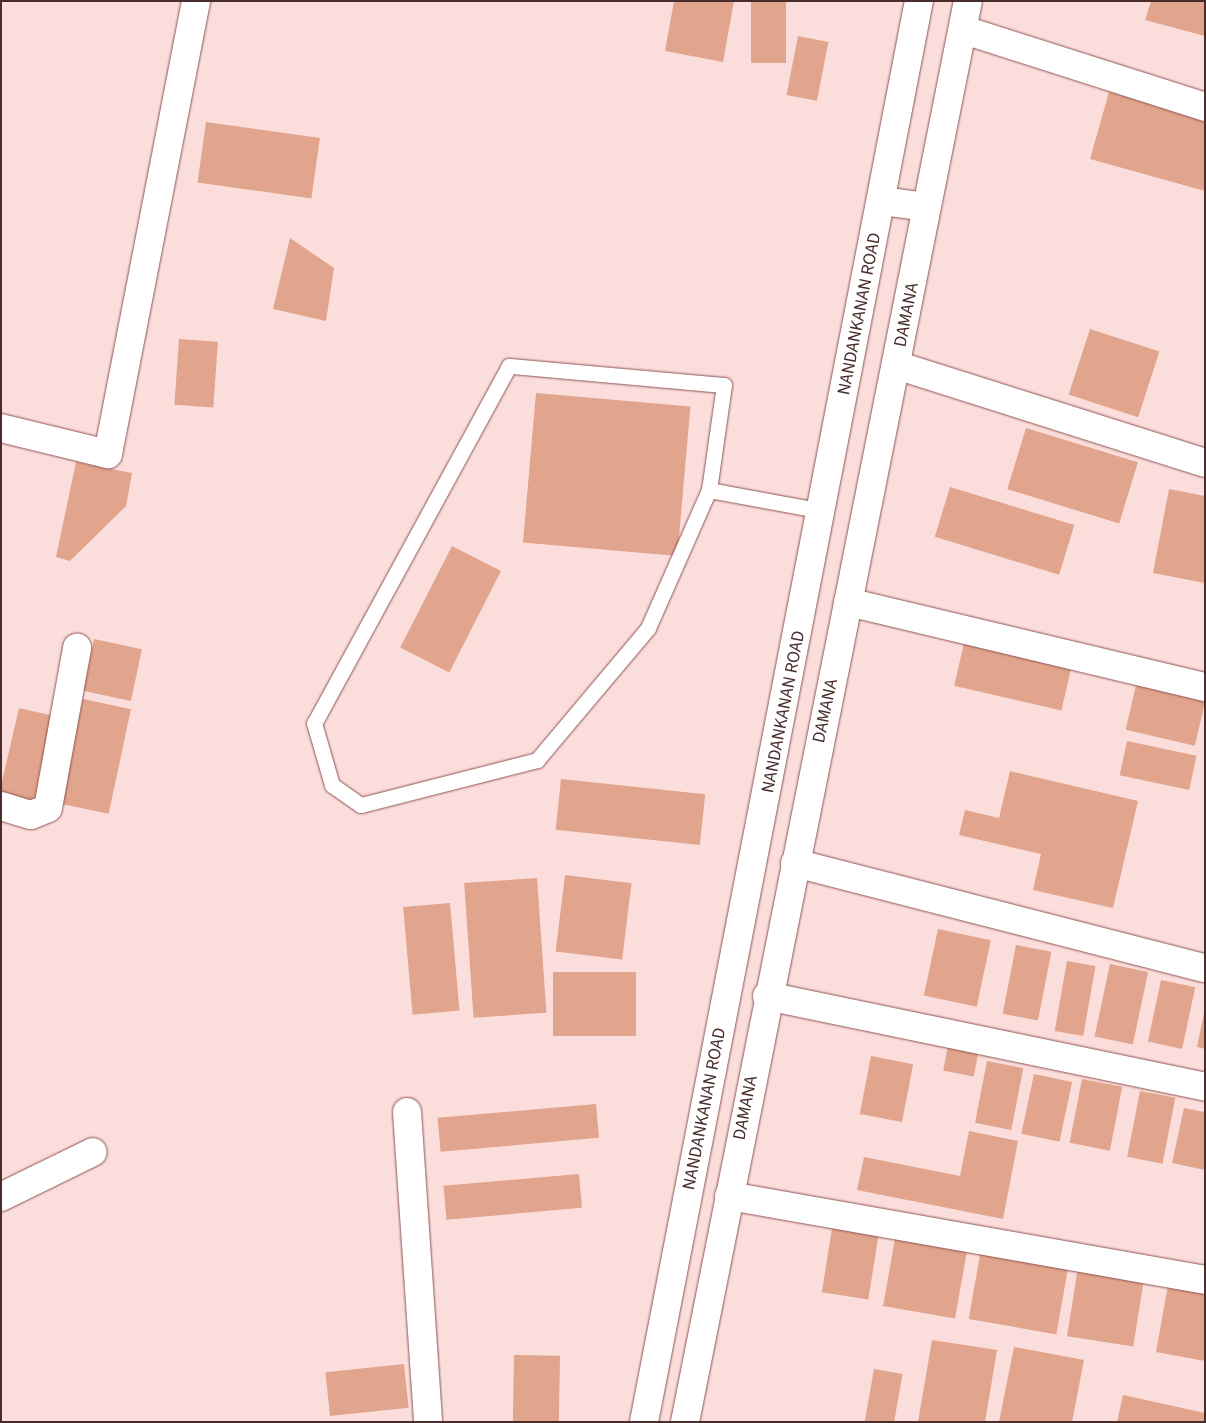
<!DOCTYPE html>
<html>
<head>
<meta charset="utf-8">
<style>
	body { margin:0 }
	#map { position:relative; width:1206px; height:1423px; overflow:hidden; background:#fbdedc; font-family:"Source Sans 3",sans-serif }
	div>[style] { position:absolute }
	.building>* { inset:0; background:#e1a48c; transform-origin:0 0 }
	.roads { filter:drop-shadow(0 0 1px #8e5351) drop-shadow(0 0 1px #8e5351) }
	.service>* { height:15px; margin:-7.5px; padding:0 7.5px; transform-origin:7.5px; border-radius:7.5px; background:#fff }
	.minor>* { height:28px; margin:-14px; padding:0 14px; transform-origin:14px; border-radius:14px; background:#fff }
	.primary>* { height:28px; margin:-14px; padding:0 14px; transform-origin:14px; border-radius:14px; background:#fff }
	span { translate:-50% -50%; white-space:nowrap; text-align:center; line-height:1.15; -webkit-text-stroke:5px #fff; paint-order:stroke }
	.street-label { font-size:18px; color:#482d2c }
	.frame { position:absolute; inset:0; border:2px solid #482d2c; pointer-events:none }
</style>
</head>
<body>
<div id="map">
	<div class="building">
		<div style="clip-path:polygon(674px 1px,734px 1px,723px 62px,665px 51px)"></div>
		<div style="left:751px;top:1px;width:35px;height:62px"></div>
		<div style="clip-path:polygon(1151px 1px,1205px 1px,1205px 36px,1145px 20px)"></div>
		<div style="left:798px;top:36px;width:31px;height:60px;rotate:11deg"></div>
		<div style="clip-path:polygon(1109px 92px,1205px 118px,1205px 191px,1090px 159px)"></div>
		<div style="left:206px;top:122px;width:115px;height:61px;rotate:8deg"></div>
		<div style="clip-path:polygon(290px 238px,334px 268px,326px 321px,273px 309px)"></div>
		<div style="left:1090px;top:329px;width:73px;height:69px;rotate:18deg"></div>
		<div style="left:179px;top:339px;width:39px;height:66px;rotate:4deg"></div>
		<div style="left:536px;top:393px;width:155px;height:150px;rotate:5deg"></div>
		<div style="left:1026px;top:428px;width:117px;height:64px;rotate:17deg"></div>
		<div style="clip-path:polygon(76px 462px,132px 473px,126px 506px,70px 561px,56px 557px)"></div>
		<div style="left:950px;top:487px;width:130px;height:52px;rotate:17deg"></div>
		<div style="clip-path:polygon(1169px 489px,1205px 496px,1205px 583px,1153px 573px)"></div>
		<div style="left:452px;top:546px;width:55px;height:114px;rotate:27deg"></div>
		<div style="left:94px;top:639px;width:49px;height:53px;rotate:12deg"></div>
		<div style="left:965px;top:639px;width:110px;height:48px;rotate:13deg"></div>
		<div style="left:1136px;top:685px;width:71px;height:46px;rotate:13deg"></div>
		<div style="left:83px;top:699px;width:49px;height:107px;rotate:12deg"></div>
		<div style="left:19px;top:708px;width:37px;height:87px;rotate:13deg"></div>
		<div style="left:1127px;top:741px;width:71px;height:35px;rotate:12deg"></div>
		<div style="clip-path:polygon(1010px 771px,1138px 801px,1113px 908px,1033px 890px,1041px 854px,959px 835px,965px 810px,999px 818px)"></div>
		<div style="left:561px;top:779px;width:145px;height:51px;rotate:6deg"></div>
		<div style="left:565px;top:875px;width:67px;height:77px;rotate:7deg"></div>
		<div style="left:537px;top:878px;width:135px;height:73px;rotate:86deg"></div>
		<div style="left:450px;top:903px;width:108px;height:47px;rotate:85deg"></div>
		<div style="left:938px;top:929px;width:54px;height:68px;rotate:12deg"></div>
		<div style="left:1016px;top:945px;width:36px;height:70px;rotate:11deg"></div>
		<div style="left:1067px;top:961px;width:29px;height:71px;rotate:10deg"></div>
		<div style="left:1110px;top:964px;width:39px;height:74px;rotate:12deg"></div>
		<div style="left:553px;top:972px;width:83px;height:64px"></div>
		<div style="left:1161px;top:980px;width:35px;height:63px;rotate:12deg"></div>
		<div style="clip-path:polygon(1204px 1013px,1205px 1013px,1205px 1049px,1197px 1047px)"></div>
		<div style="left:948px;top:1046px;width:31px;height:25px;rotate:11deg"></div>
		<div style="left:871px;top:1056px;width:43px;height:59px;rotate:11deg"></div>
		<div style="left:987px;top:1061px;width:37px;height:63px;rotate:11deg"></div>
		<div style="left:1034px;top:1074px;width:39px;height:61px;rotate:12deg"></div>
		<div style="left:1082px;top:1079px;width:41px;height:65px;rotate:11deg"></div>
		<div style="left:1140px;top:1091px;width:36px;height:67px;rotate:11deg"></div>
		<div style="left:596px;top:1104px;width:34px;height:159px;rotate:85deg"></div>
		<div style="clip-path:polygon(1184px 1108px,1205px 1112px,1205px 1170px,1172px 1163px)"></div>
		<div style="clip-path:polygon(969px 1131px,1018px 1141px,1003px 1219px,857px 1190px,864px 1157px,960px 1176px)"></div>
		<div style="left:579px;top:1174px;width:34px;height:136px;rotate:85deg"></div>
		<div style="left:833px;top:1222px;width:47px;height:71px;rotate:9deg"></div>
		<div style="left:896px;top:1233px;width:73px;height:74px;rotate:10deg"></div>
		<div style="left:981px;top:1249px;width:89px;height:71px;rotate:10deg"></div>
		<div style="left:1078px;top:1267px;width:67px;height:70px;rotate:9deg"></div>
		<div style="clip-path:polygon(1168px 1285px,1205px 1292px,1205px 1361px,1156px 1352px)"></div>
		<div style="clip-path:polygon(932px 1340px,997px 1350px,985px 1422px,918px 1422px)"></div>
		<div style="clip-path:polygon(1014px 1347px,1084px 1360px,1072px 1422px,999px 1422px)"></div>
		<div style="left:514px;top:1355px;width:46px;height:67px;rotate:1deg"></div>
		<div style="left:404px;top:1364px;width:44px;height:79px;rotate:84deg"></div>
		<div style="left:874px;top:1369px;width:29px;height:54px;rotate:10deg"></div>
		<div style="clip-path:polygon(1123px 1395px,1205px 1413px,1205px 1422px,1117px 1422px)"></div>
	</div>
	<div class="roads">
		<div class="service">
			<div style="left:709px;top:490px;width:106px;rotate:-81.9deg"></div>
			<div style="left:724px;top:385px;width:216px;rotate:-174.9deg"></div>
			<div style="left:509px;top:366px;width:407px;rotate:118.6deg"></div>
			<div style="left:314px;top:723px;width:65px;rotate:73.8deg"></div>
			<div style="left:332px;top:785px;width:35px;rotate:35deg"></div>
			<div style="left:361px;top:805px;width:182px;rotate:-14.3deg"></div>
			<div style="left:537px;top:760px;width:172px;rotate:-49.9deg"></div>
			<div style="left:648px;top:628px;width:151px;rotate:-66.2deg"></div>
			<div style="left:709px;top:490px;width:116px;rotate:10.4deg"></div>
		</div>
		<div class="minor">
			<div style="left:964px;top:30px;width:253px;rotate:17.7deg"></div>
			<div style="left:896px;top:365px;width:324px;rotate:17.6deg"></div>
			<div style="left:1px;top:428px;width:110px;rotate:13.7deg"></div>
			<div style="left:108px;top:454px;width:461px;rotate:-79deg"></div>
			<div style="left:848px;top:602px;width:367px;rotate:13.4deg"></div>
			<div style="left:1px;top:806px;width:31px;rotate:17deg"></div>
			<div style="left:31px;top:815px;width:18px;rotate:-22deg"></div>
			<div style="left:48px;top:808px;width:163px;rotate:-79.7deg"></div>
			<div style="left:795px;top:863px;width:423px;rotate:14.4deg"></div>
			<div style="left:767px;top:996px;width:447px;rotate:11.7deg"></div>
			<div style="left:407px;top:1112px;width:311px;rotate:86.1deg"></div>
			<div style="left:729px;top:1196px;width:483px;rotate:10deg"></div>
			<div style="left:1px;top:1197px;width:102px;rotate:-26.1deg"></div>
		</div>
		<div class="primary">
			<div style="left:881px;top:201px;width:45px;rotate:7.6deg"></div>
			<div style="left:644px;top:1422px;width:1447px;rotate:-79.05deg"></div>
			<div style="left:685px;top:1422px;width:1449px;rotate:-78.74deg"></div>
		</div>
	</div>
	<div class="street-label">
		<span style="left:860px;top:314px;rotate:-79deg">NANDANKANAN ROAD</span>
		<span style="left:907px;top:315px;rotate:-79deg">DAMANA</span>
		<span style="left:826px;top:711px;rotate:-78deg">DAMANA</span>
		<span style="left:784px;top:712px;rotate:-79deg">NANDANKANAN ROAD</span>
		<span style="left:746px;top:1108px;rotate:-79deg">DAMANA</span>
		<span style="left:705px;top:1109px;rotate:-79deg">NANDANKANAN ROAD</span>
	</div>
	<div class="frame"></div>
</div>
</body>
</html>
